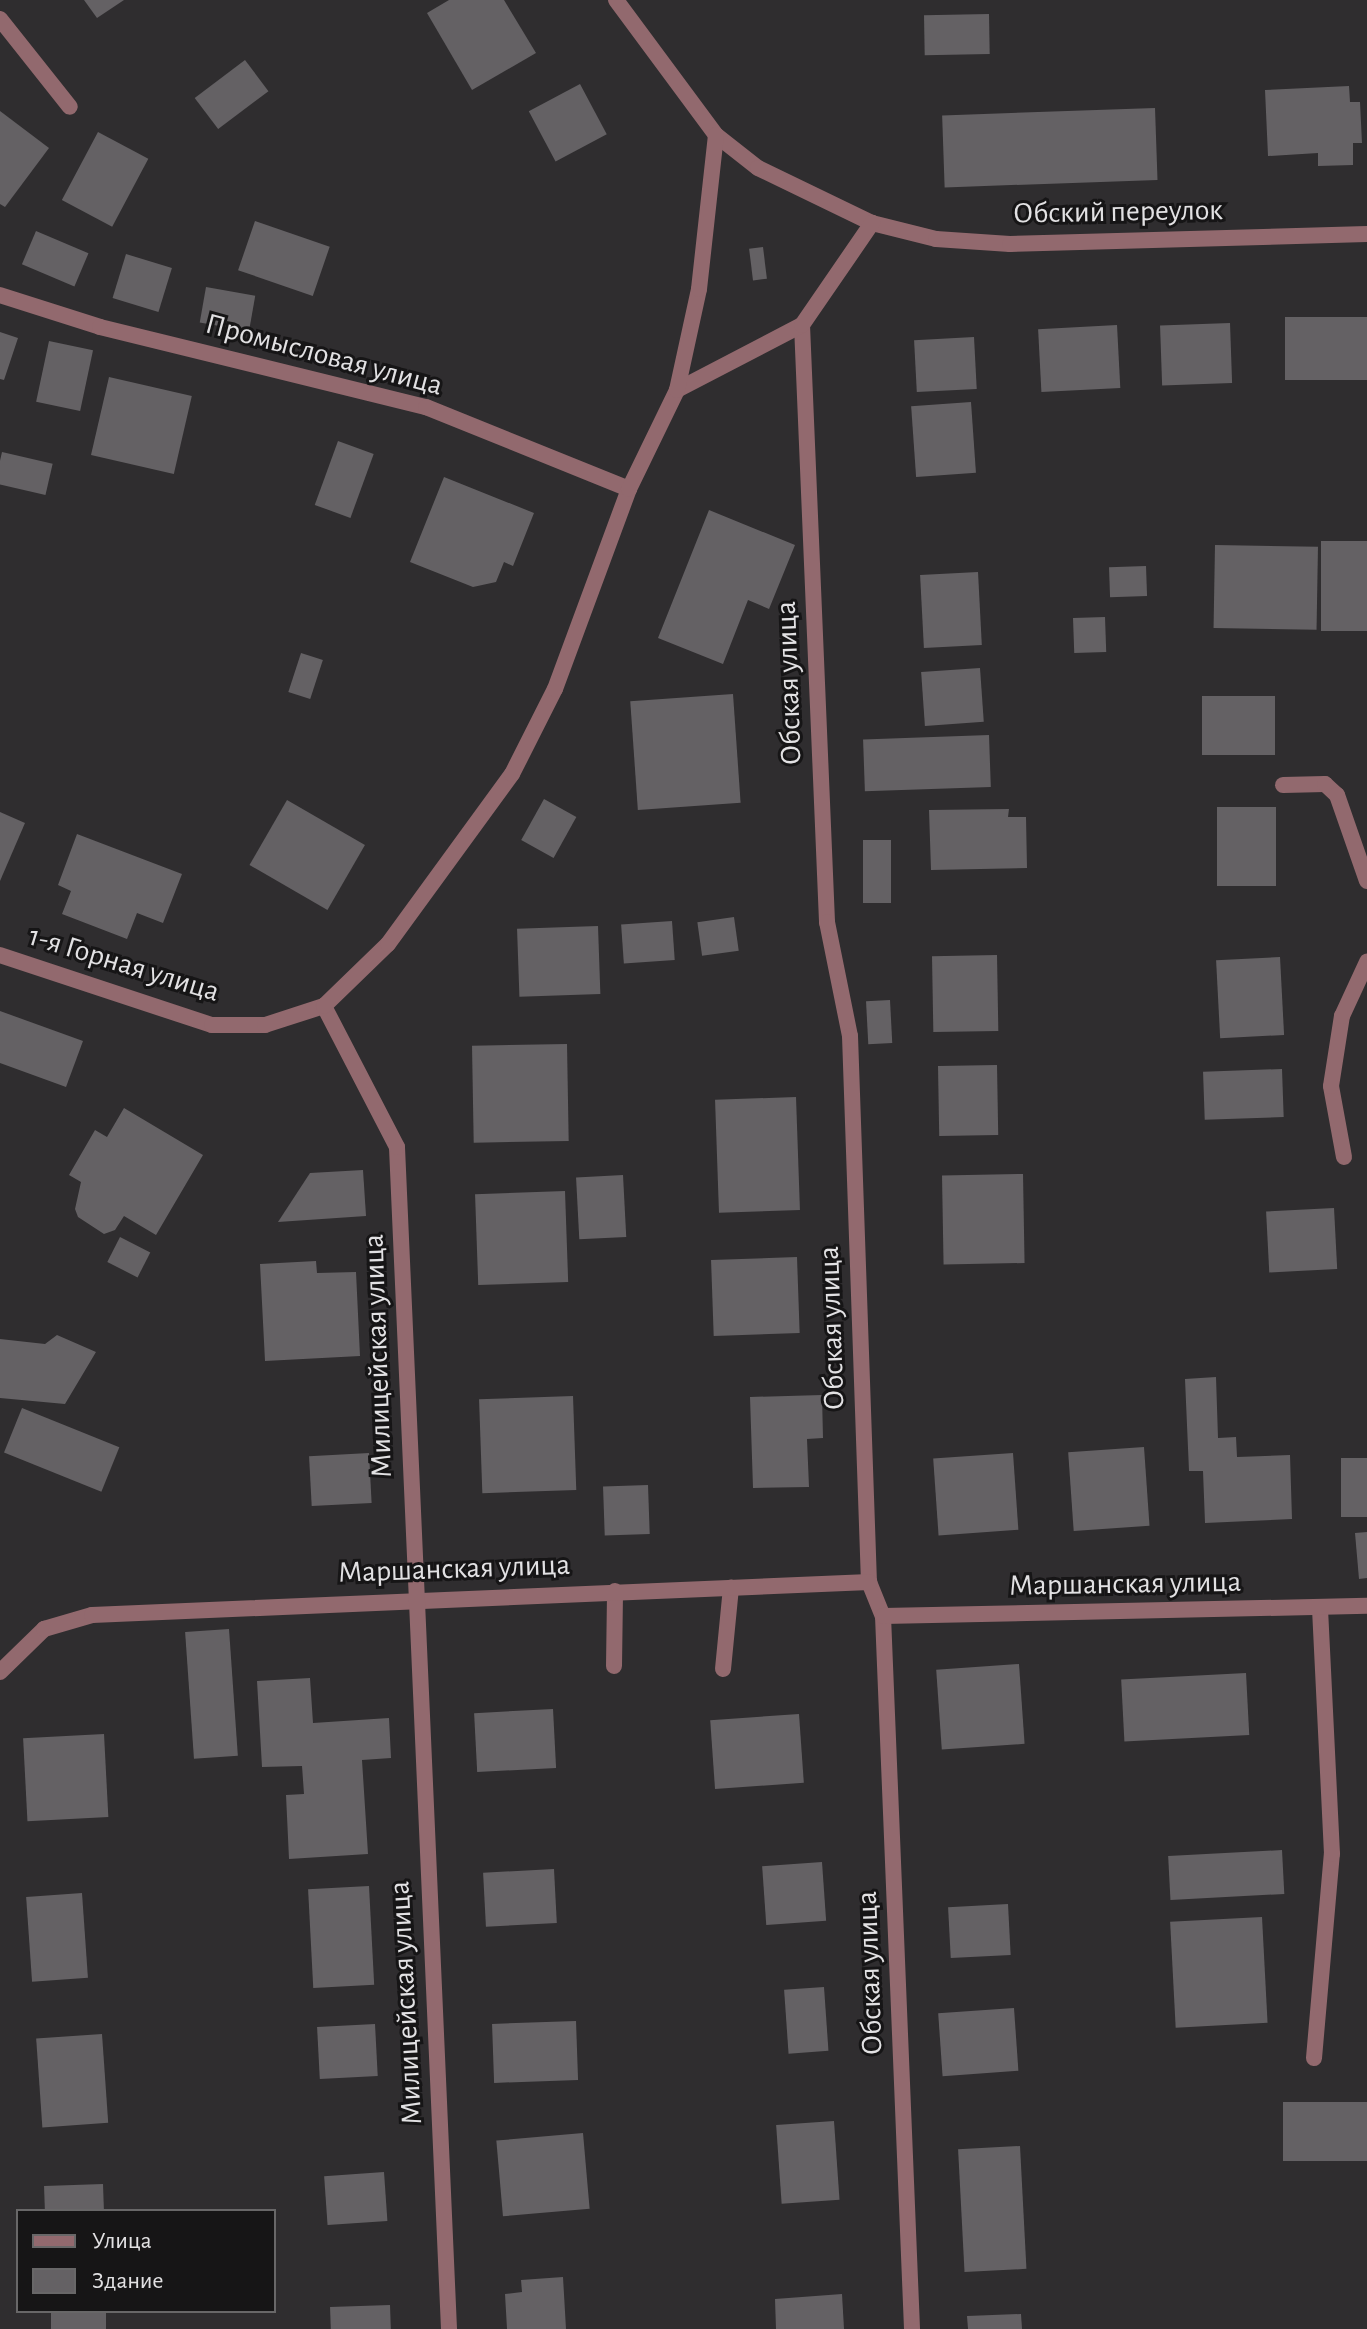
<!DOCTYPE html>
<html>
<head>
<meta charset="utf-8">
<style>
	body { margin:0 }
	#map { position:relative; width:1367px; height:2329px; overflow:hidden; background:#2f2d2f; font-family:"Alegreya Sans",sans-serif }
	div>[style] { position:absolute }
	.building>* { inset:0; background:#646164; transform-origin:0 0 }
	.service>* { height:16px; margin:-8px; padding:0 8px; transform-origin:8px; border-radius:8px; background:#92696e }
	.minor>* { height:16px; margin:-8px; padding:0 8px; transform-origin:8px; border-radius:8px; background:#92696e }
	span { translate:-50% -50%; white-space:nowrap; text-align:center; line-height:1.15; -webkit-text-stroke:6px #161516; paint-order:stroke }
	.street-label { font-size:30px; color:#e2e1e3 }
	.legend { position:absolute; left:16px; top:2209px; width:260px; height:104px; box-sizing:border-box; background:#161516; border:2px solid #686768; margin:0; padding:10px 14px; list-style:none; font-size:24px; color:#e2e1e3 }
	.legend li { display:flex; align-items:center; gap:16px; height:40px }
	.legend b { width:40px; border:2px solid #686768 }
</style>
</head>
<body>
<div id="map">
	<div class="building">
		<div style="clip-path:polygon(84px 0,124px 0,97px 18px)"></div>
		<div style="clip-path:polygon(449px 0,504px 0,536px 53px,472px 90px,427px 13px)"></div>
		<div style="left:989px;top:14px;width:40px;height:65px;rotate:89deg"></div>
		<div style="left:245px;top:60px;width:39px;height:63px;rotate:53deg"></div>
		<div style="left:580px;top:84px;width:57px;height:58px;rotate:62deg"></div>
		<div style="clip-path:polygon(1349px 86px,1350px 102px,1360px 102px,1362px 143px,1353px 143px,1353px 165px,1318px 166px,1318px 153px,1268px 156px,1265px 90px)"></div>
		<div style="left:1155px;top:108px;width:72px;height:213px;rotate:88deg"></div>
		<div style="clip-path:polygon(0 111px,49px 148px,5px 207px,0 204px)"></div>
		<div style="left:98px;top:132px;width:57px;height:77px;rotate:28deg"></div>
		<div style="left:255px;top:221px;width:79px;height:52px;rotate:19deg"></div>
		<div style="left:36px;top:231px;width:57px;height:36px;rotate:23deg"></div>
		<div style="left:763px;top:247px;width:32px;height:14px;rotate:83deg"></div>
		<div style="left:126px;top:254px;width:48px;height:46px;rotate:17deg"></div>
		<div style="left:206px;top:287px;width:50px;height:36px;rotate:10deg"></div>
		<div style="left:1367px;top:317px;width:63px;height:82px;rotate:90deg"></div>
		<div style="left:1230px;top:323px;width:60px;height:70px;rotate:88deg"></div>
		<div style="left:1117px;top:325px;width:63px;height:79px;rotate:87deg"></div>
		<div style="clip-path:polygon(0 332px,18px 338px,4px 380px,0 379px)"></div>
		<div style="left:974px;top:337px;width:52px;height:60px;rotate:87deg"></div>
		<div style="left:49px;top:341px;width:45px;height:62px;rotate:12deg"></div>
		<div style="left:109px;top:377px;width:85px;height:80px;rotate:13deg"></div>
		<div style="left:971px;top:402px;width:71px;height:60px;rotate:86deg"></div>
		<div style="left:338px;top:441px;width:38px;height:68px;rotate:20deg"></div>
		<div style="left:2px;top:452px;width:52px;height:32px;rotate:13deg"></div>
		<div style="clip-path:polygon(444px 477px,534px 513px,513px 566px,504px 562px,496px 582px,473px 587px,410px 562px)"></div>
		<div style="clip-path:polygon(709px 510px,795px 545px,769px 609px,748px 600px,723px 664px,658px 638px)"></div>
		<div style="left:1367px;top:541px;width:90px;height:46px;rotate:90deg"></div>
		<div style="left:1215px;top:545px;width:103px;height:83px;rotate:1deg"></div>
		<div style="left:1146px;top:566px;width:30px;height:37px;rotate:88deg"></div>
		<div style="left:978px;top:572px;width:73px;height:58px;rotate:87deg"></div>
		<div style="left:1105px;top:617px;width:35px;height:32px;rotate:88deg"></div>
		<div style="left:301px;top:653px;width:23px;height:41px;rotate:18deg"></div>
		<div style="left:980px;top:668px;width:54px;height:59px;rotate:86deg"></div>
		<div style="left:733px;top:694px;width:109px;height:103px;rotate:86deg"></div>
		<div style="left:1275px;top:696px;width:59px;height:73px;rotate:90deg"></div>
		<div style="left:989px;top:735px;width:52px;height:126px;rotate:88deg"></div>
		<div style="left:544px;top:799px;width:37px;height:47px;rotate:29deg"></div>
		<div style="left:287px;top:800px;width:90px;height:75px;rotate:30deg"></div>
		<div style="left:1276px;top:807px;width:79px;height:59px;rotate:90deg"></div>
		<div style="clip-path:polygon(1009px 809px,1008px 817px,1026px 817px,1027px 868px,931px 870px,929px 810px)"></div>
		<div style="clip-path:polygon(0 812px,25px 823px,0 881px)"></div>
		<div style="clip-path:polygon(77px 834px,182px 874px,163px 923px,137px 913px,127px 939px,62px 914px,71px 891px,58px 885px)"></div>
		<div style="left:863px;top:840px;width:28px;height:63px"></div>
		<div style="left:734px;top:917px;width:34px;height:37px;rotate:82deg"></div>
		<div style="left:672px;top:921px;width:39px;height:51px;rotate:86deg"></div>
		<div style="left:598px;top:926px;width:68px;height:81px;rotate:88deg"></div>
		<div style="left:997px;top:955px;width:76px;height:65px;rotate:89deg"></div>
		<div style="left:1280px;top:957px;width:78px;height:64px;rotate:87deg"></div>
		<div style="left:890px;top:1000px;width:43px;height:24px;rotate:87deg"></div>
		<div style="clip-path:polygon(0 1011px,83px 1041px,66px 1087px,0 1063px)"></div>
		<div style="left:567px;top:1044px;width:97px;height:95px;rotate:89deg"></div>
		<div style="left:997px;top:1065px;width:70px;height:59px;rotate:89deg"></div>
		<div style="left:1282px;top:1069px;width:48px;height:79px;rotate:88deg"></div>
		<div style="left:796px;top:1097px;width:113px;height:81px;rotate:88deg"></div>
		<div style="clip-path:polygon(124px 1108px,203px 1155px,156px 1235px,124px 1216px,115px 1230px,104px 1234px,78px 1217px,75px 1209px,81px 1182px,69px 1175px,95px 1130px,107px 1137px)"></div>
		<div style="clip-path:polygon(363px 1170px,366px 1216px,278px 1222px,310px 1173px)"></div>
		<div style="left:1023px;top:1174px;width:89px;height:81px;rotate:89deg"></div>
		<div style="left:623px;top:1175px;width:62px;height:47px;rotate:87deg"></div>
		<div style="left:565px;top:1191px;width:91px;height:90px;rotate:88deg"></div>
		<div style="left:1334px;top:1208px;width:61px;height:68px;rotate:87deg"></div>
		<div style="left:120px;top:1237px;width:34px;height:28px;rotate:27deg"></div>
		<div style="left:797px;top:1257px;width:76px;height:86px;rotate:88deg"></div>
		<div style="clip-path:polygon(316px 1261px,317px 1273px,356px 1272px,360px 1356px,265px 1361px,260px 1264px)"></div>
		<div style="clip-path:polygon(57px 1335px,96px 1352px,65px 1404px,0 1398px,0 1339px,45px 1344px)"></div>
		<div style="clip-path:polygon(1216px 1377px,1218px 1438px,1236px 1437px,1237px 1457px,1290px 1455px,1292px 1519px,1205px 1523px,1203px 1471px,1189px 1471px,1185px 1379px)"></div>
		<div style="clip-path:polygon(822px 1395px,823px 1438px,807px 1439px,809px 1487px,753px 1488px,750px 1397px)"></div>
		<div style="left:573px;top:1396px;width:94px;height:94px;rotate:88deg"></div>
		<div style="left:22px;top:1408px;width:105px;height:48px;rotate:22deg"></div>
		<div style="left:1144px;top:1447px;width:79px;height:76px;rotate:86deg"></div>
		<div style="left:369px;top:1453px;width:50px;height:60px;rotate:87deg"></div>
		<div style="left:1013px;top:1453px;width:77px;height:80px;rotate:86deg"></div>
		<div style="left:1367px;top:1458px;width:59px;height:26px;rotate:90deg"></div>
		<div style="left:648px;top:1485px;width:49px;height:45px;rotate:88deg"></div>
		<div style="clip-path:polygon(1367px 1532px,1367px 1578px,1359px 1579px,1355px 1533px)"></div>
		<div style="left:229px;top:1629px;width:127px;height:44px;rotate:86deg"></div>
		<div style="left:1019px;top:1664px;width:80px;height:83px;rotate:86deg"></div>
		<div style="left:1246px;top:1673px;width:62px;height:125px;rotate:87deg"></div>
		<div style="clip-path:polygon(310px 1678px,313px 1723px,389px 1718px,391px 1758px,362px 1760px,368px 1854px,289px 1859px,286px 1795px,304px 1794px,302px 1766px,262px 1767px,257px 1681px)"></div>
		<div style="left:553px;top:1709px;width:59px;height:79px;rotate:87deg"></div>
		<div style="left:799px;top:1714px;width:69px;height:89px;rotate:86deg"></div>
		<div style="left:104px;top:1734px;width:83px;height:81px;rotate:87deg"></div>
		<div style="left:1282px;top:1850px;width:44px;height:114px;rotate:87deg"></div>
		<div style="left:822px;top:1862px;width:59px;height:60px;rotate:86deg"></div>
		<div style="left:554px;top:1869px;width:54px;height:71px;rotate:87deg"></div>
		<div style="left:369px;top:1886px;width:99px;height:61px;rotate:87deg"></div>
		<div style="left:82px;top:1893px;width:85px;height:56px;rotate:86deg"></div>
		<div style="left:1008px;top:1904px;width:51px;height:60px;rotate:87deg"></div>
		<div style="left:1262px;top:1917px;width:106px;height:92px;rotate:87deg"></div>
		<div style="left:824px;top:1987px;width:64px;height:40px;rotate:86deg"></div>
		<div style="left:1014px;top:2008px;width:63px;height:76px;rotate:86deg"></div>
		<div style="left:576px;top:2021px;width:59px;height:84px;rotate:88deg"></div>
		<div style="left:375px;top:2024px;width:52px;height:58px;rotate:87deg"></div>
		<div style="left:102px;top:2034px;width:89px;height:66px;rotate:86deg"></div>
		<div style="left:1367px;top:2102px;width:59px;height:84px;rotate:90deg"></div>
		<div style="left:834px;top:2121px;width:79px;height:58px;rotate:86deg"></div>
		<div style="left:583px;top:2133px;width:76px;height:87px;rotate:85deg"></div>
		<div style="left:1020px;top:2146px;width:123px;height:62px;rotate:87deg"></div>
		<div style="left:384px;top:2172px;width:49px;height:60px;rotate:86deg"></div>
		<div style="left:103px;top:2184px;width:27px;height:59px;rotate:88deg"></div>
		<div style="clip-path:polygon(563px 2277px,566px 2329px,507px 2329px,505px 2294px,522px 2292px,521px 2280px)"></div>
		<div style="clip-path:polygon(842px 2294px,844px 2329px,776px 2329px,775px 2299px)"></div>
		<div style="left:390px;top:2305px;width:24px;height:60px;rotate:88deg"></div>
		<div style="left:51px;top:2311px;width:55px;height:18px"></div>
		<div style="clip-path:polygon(1021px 2314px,1022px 2329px,968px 2329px,967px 2316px)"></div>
	</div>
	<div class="service">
		<div style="left:1283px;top:785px;width:42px;rotate:-1.4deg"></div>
		<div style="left:1325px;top:784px;width:16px;rotate:43deg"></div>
		<div style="left:1337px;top:795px;width:91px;rotate:70.8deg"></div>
		<div style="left:1344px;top:1157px;width:72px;rotate:-100.4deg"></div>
		<div style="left:1331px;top:1086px;width:71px;rotate:-81.1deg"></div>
		<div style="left:1342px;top:1016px;width:60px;rotate:-65.2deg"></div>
		<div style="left:614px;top:1666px;width:75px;rotate:-89.2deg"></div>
		<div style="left:723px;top:1669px;width:82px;rotate:-84.4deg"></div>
		<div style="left:1314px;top:2058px;width:205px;rotate:-85deg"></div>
		<div style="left:1332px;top:1854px;width:246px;rotate:-92.8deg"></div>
	</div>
	<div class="minor">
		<div style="left:616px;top:0;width:168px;rotate:53.5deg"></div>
		<div style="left:716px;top:135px;width:53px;rotate:38.2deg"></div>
		<div style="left:758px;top:168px;width:127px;rotate:25.8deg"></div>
		<div style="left:872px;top:223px;width:66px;rotate:14deg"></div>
		<div style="left:936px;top:239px;width:74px;rotate:3.9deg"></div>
		<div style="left:1010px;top:244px;width:357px;rotate:-1.6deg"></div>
		<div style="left:0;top:19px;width:112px;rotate:51.5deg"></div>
		<div style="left:0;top:295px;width:105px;rotate:17.7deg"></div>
		<div style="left:100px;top:327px;width:336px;rotate:13.8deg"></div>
		<div style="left:426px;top:407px;width:219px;rotate:22deg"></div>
		<div style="left:802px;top:325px;width:598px;rotate:87.6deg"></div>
		<div style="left:827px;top:922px;width:116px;rotate:78.6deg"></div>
		<div style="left:850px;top:1036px;width:546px;rotate:88.01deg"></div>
		<div style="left:869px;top:1582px;width:37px;rotate:68deg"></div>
		<div style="left:883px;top:1616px;width:714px;rotate:87.67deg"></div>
		<div style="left:677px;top:390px;width:141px;rotate:-27.5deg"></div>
		<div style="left:802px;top:325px;width:124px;rotate:-55.5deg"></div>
		<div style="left:0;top:955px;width:223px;rotate:18.3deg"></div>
		<div style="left:212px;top:1025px;width:53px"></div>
		<div style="left:265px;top:1025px;width:62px;rotate:-17.9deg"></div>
		<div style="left:883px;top:1616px;width:484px;rotate:-1.2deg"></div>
		<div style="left:0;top:1672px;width:62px;rotate:-44.3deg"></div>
		<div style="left:44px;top:1629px;width:50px;rotate:-16.3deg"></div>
		<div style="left:92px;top:1615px;width:778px;rotate:-2.43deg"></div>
		<div style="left:449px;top:2329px;width:1183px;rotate:-92.52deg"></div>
		<div style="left:397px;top:1147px;width:159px;rotate:-117.4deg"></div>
		<div style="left:324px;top:1006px;width:89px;rotate:-44.1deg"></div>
		<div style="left:388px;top:944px;width:210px;rotate:-53.9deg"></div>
		<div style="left:512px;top:774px;width:95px;rotate:-63.2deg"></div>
		<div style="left:555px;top:689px;width:213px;rotate:-69.7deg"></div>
		<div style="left:629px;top:489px;width:110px;rotate:-64.1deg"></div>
		<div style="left:677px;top:390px;width:103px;rotate:-77.7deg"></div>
		<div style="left:699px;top:289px;width:155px;rotate:-83.7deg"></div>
	</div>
	<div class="street-label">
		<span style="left:1118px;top:212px;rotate:-1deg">Обский переулок</span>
		<span style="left:324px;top:355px;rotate:15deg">Промысловая улица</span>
		<span style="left:789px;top:683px;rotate:-92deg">Обская улица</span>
		<span style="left:124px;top:964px;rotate:17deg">1-я Горная улица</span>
		<span style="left:832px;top:1328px;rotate:-92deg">Обская улица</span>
		<span style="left:378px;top:1356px;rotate:-92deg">Милицейская улица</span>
		<span style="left:454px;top:1569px;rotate:-2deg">Маршанская улица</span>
		<span style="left:1125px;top:1584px;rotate:-1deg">Маршанская улица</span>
		<span style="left:870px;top:1973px;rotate:-92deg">Обская улица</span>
		<span style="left:406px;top:2003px;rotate:-93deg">Милицейская улица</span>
	</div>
	<ul class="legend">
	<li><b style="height:10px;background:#92696e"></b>Улица</li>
	<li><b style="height:22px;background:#646164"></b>Здание</li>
	</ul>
</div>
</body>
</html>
